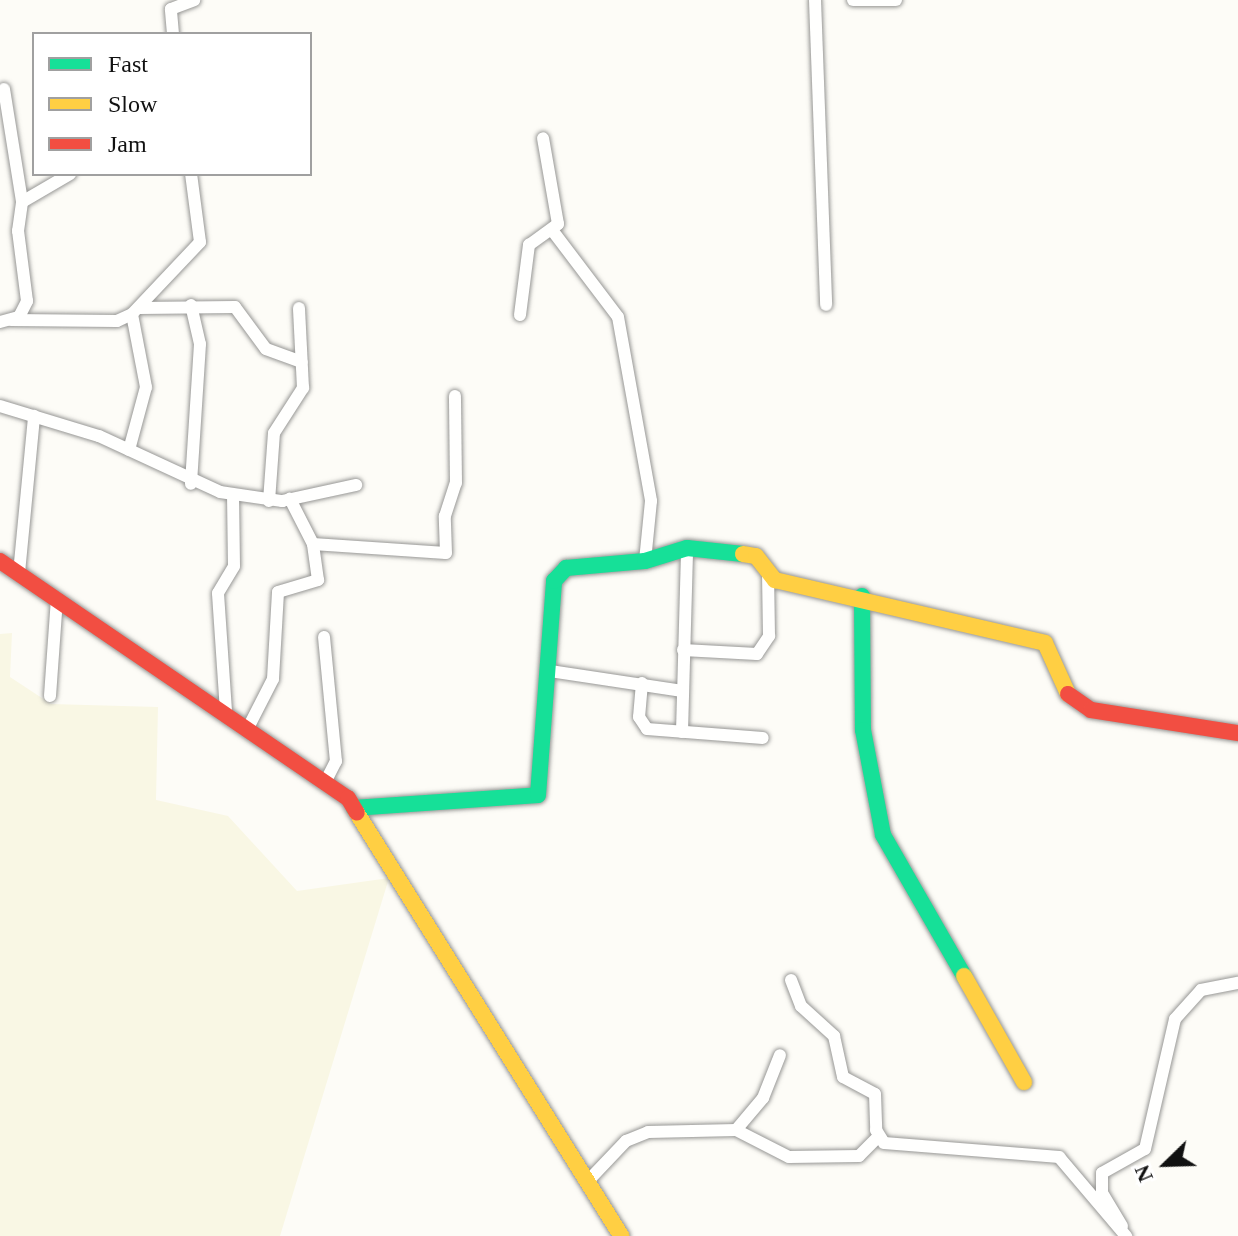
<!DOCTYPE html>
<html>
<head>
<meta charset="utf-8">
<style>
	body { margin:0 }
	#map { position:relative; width:1238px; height:1236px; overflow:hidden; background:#fdfcf7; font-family:Georgia,serif }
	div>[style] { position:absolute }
	.farmland>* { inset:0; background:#f9f7e4 }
	.roads { filter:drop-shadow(0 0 2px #979795) drop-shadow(0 0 2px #979795) }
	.street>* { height:12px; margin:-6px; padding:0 6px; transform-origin:6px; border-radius:6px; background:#fffffe }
	.fast>* { height:16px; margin:-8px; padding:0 8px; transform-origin:8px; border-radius:8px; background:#16e098 }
	.slow>* { height:16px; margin:-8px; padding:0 8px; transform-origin:8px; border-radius:8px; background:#ffcf43 }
	.jam>* { height:16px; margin:-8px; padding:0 8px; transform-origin:8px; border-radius:8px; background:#f24e42 }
	span { translate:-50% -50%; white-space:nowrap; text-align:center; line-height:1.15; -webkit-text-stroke:8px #fff; paint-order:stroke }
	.legend { position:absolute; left:32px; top:32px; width:280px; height:144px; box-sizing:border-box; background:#fff; border:2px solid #a0a0a0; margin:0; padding:10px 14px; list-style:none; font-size:24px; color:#111 }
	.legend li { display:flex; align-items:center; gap:16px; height:40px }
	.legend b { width:40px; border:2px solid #a0a0a0 }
	.north { position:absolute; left:1126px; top:1124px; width:80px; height:80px; -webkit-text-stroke:6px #fff; paint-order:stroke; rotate:247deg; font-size:22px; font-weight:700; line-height:32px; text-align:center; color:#111 }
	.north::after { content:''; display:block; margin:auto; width:28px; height:36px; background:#111; clip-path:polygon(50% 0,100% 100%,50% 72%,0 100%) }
</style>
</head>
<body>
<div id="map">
	<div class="farmland">
		<div style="clip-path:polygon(12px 633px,10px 677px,51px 704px,158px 707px,156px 800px,228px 816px,297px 891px,389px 878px,280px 1236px,0 1236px,0 634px)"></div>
	</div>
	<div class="roads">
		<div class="street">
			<div style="left:815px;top:0;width:305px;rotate:87.9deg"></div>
			<div style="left:853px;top:0;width:43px"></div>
			<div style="left:173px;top:34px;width:25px;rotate:-95deg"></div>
			<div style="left:171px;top:9px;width:25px;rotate:-21deg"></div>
			<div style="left:4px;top:89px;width:114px;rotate:80.9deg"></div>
			<div style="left:552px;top:230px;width:109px;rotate:52.8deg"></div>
			<div style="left:618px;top:317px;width:187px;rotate:79.8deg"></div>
			<div style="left:651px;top:501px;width:60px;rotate:95.7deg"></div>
			<div style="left:191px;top:305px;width:40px;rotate:77deg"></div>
			<div style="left:200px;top:344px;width:140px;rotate:93.7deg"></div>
			<div style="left:139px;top:308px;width:96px;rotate:-0.6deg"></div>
			<div style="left:235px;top:307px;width:52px;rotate:53.6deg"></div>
			<div style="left:266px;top:349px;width:38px;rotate:20deg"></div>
			<div style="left:520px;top:315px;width:71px;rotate:-82.7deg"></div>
			<div style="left:529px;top:245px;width:36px;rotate:-36deg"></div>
			<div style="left:558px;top:224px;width:87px;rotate:-99.9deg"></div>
			<div style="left:11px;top:320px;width:106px;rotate:0.5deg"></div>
			<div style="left:117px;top:321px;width:17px;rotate:-25deg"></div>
			<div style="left:132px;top:314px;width:99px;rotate:-46.6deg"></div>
			<div style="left:200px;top:242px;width:69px;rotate:-97.5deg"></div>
			<div style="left:0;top:322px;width:20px;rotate:-15deg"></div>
			<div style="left:19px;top:317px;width:18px;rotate:-63deg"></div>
			<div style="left:27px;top:301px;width:71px;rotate:-97.3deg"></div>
			<div style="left:18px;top:231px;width:29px;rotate:-82deg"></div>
			<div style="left:22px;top:202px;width:56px;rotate:-30.3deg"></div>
			<div style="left:0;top:406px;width:103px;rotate:16.9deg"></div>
			<div style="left:99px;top:436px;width:133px;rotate:24.8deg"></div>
			<div style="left:220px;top:492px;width:63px;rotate:8.3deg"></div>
			<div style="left:282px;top:501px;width:76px;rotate:-12.2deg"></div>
			<div style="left:129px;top:450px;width:65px;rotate:-74.9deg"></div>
			<div style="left:146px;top:387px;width:74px;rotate:-100.9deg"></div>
			<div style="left:269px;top:501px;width:68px;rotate:-85.8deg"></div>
			<div style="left:274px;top:433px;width:54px;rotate:-57.2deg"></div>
			<div style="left:303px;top:388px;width:80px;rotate:-92.9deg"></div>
			<div style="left:313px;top:544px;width:133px;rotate:3.9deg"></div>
			<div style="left:446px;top:553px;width:37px;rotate:-92deg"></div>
			<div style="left:445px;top:516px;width:35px;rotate:-72deg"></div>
			<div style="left:456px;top:483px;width:87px;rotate:-90.7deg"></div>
			<div style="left:19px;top:573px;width:158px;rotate:-84.5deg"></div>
			<div style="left:324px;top:637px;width:125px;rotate:84.5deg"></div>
			<div style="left:336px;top:761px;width:20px;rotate:117deg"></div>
			<div style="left:683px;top:650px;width:74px;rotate:3.1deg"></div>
			<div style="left:757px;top:654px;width:22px;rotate:-56deg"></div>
			<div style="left:769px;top:636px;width:61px;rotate:-90.9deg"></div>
			<div style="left:550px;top:671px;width:134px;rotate:8.6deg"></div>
			<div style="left:642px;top:683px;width:34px;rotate:95deg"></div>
			<div style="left:639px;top:717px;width:14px;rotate:56deg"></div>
			<div style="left:647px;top:729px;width:116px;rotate:4.4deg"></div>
			<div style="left:50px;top:696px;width:98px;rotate:-85.9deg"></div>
			<div style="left:226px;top:711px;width:118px;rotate:-93.9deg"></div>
			<div style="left:218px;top:593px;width:31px;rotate:-59deg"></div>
			<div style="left:234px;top:566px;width:71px;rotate:-90.8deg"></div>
			<div style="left:249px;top:726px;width:53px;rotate:-62.9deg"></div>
			<div style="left:273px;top:679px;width:87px;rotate:-86.7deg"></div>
			<div style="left:278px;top:592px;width:42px;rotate:-16.7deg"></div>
			<div style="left:318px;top:580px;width:36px;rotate:-98deg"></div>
			<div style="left:313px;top:544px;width:51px;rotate:-117.1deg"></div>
			<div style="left:682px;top:732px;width:184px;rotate:-88.4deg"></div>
			<div style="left:791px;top:980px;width:28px;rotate:69deg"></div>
			<div style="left:801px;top:1006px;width:45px;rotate:42.3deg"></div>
			<div style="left:834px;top:1036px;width:42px;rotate:77.6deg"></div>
			<div style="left:843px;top:1077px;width:36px;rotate:28deg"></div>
			<div style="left:875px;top:1094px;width:36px;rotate:88deg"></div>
			<div style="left:876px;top:1130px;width:15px;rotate:58deg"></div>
			<div style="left:884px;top:1143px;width:176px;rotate:4.6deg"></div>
			<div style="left:1059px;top:1157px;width:104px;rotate:49.7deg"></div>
			<div style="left:736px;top:1130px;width:42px;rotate:-49.8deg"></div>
			<div style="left:763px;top:1098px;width:46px;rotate:-68.4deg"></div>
			<div style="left:587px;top:1182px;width:57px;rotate:-46.4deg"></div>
			<div style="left:626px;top:1141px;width:24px;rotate:-22deg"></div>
			<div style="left:648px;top:1132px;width:88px;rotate:-1.3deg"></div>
			<div style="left:736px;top:1130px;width:59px;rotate:27deg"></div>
			<div style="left:789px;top:1157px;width:70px;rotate:-0.8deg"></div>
			<div style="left:859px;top:1156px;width:25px;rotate:-45deg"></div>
			<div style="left:1122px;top:1226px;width:39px;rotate:-121deg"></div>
			<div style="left:1102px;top:1193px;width:20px;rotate:-90deg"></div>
			<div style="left:1102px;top:1173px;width:49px;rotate:-29.2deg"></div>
			<div style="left:1145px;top:1149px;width:133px;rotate:-77deg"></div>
			<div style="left:1175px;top:1019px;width:39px;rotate:-48deg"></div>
			<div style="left:1201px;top:990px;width:38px;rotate:-11deg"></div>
		</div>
		<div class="fast">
			<div style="left:862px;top:596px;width:134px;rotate:89.6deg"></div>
			<div style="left:863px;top:730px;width:107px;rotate:79.2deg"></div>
			<div style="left:883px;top:835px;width:163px;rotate:60.1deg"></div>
			<div style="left:354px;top:808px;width:184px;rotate:-4deg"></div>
			<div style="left:538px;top:795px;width:215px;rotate:-85.7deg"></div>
			<div style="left:554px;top:581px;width:18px;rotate:-47deg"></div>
			<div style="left:566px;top:568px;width:79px;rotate:-5.1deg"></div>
			<div style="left:645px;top:561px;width:44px;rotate:-17.2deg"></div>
			<div style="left:687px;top:548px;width:56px;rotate:6.1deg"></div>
		</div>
		<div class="slow">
			<div style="left:743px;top:554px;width:13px;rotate:9deg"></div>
			<div style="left:756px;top:556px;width:31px;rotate:52deg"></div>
			<div style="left:775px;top:580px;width:277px;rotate:13.1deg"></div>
			<div style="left:1045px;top:643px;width:56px;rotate:65.7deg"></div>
			<div style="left:357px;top:813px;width:499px;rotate:58deg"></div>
			<div style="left:964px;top:976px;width:122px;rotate:60.5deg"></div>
		</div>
		<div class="jam">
			<div style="left:0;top:561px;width:421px;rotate:34.3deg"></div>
			<div style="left:348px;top:798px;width:17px;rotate:59deg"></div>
			<div style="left:1068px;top:694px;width:28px;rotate:35deg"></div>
			<div style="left:1091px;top:710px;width:149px;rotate:8.9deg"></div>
		</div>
	</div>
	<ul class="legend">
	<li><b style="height:10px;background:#16e098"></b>Fast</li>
	<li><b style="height:10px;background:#ffcf43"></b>Slow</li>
	<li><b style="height:10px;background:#f24e42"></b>Jam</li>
	</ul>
	<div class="north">N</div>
</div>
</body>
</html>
